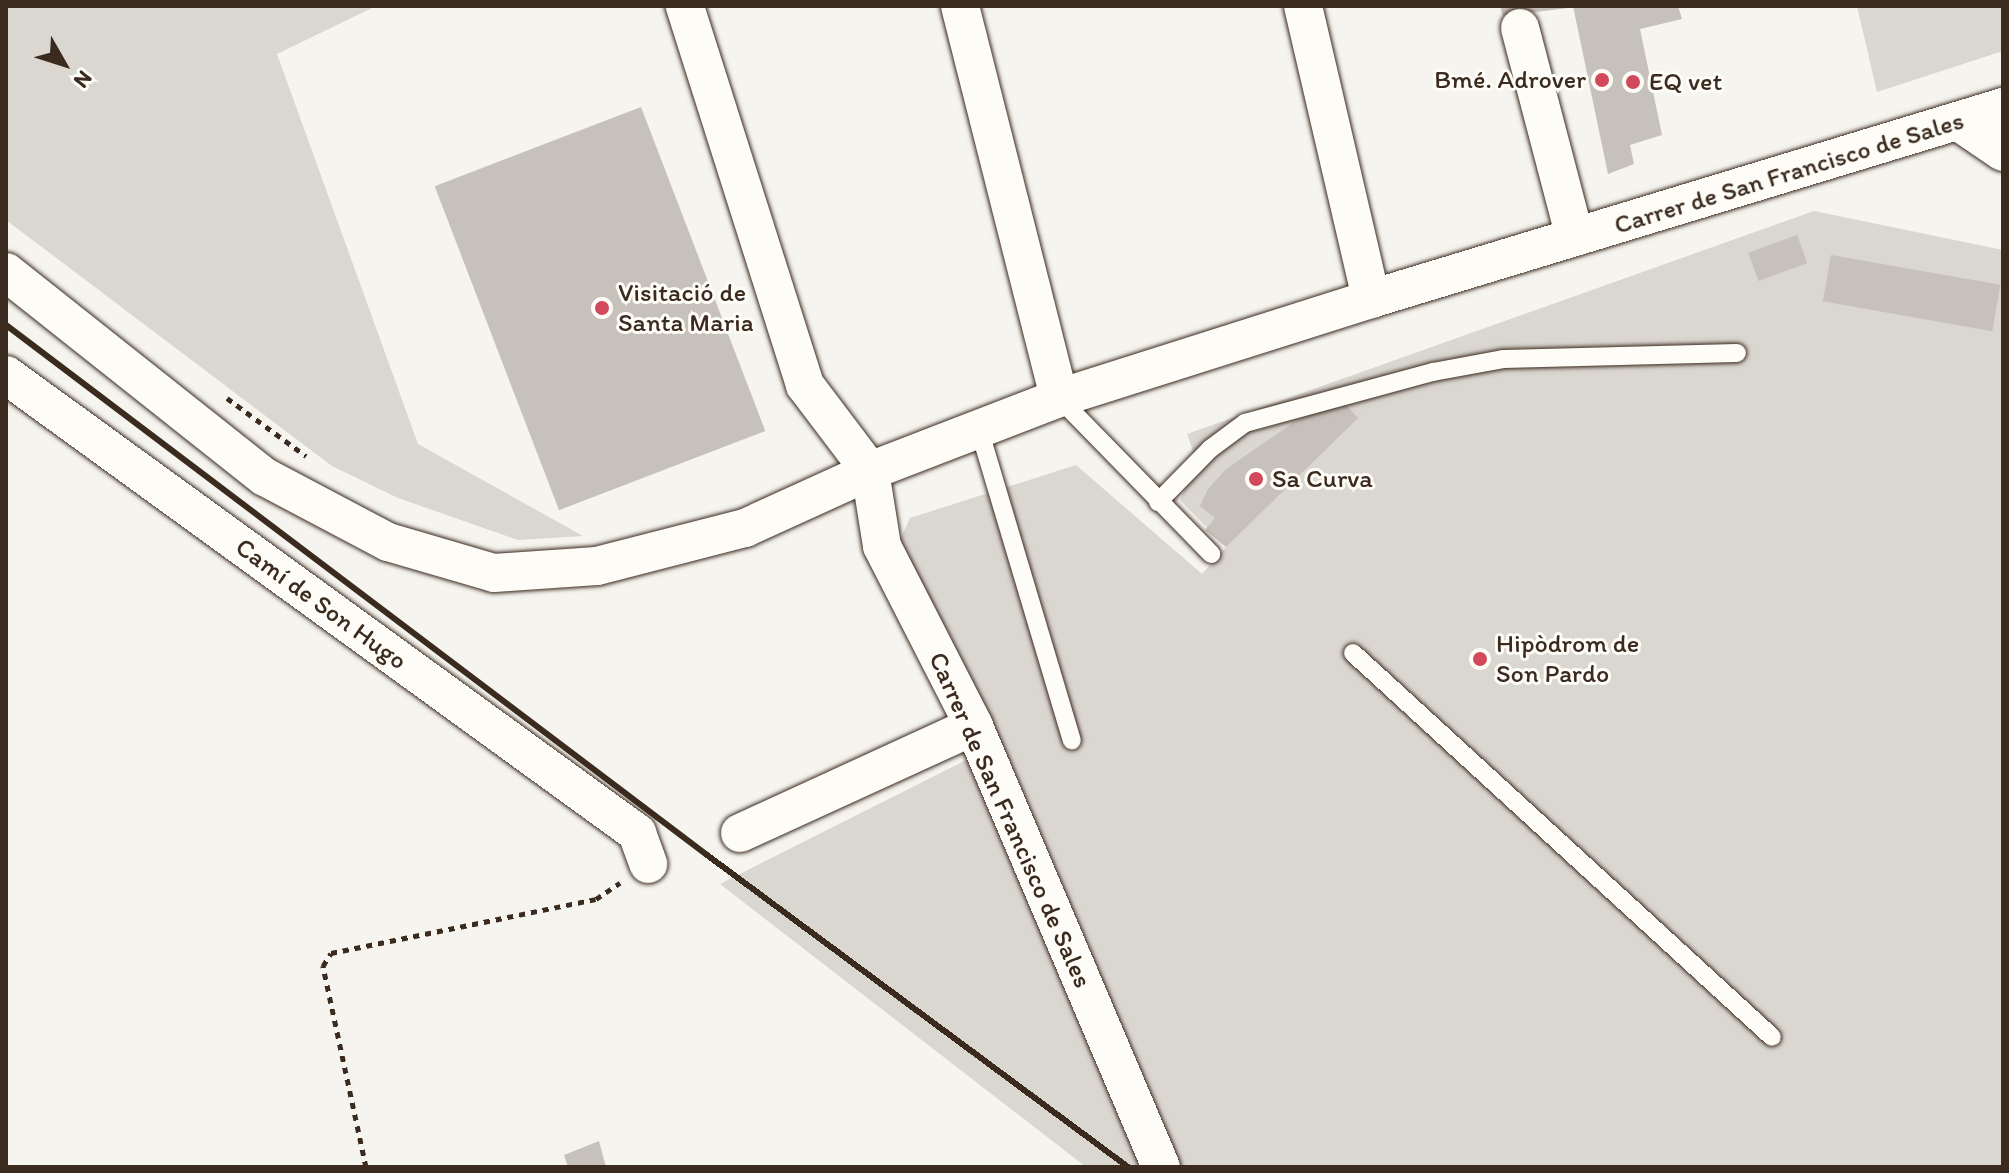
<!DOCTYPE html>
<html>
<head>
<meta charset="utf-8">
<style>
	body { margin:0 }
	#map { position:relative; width:2009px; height:1173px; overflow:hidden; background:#f5f4ee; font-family:Itim,sans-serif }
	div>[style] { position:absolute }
	.green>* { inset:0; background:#dad6d0 }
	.building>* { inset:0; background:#c7c1bb; transform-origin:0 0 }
	.path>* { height:5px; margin-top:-2.5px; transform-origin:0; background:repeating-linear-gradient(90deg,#3b2a1e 0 6px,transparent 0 12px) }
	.roads { filter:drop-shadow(0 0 2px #3b2a1e) drop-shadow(0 0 2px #3b2a1e) }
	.service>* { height:18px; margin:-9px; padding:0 9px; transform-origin:9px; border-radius:9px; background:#fdfcf7 }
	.minor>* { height:38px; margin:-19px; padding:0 19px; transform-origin:19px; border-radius:19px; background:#fdfcf7 }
	.rail>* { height:6px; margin:-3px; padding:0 3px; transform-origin:3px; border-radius:3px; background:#3b2a1e }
	.dots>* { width:22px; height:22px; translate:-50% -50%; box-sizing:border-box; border:4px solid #fdfcf7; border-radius:50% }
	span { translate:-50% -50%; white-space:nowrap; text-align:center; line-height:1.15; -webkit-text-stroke:6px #fdfcf7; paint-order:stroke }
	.poi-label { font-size:26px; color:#3b2a1e }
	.right { translate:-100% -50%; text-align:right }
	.left { translate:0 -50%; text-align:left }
	.street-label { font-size:26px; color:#3b2a1e }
	.frame { position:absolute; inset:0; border:8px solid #3b2a1e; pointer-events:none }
	.north { position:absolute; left:24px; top:24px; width:80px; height:80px; -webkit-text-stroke:6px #fdfcf7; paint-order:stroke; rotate:129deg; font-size:22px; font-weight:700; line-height:32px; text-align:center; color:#3b2a1e }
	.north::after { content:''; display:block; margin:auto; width:28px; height:36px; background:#3b2a1e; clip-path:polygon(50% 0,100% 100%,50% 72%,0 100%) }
</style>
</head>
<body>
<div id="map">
	<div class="green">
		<div style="clip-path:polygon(6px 6px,376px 6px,277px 54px,418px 444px,583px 536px,518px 540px,398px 498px,332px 466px,6px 220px)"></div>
		<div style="clip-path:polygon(1857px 6px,2003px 6px,2003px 51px,1877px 92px)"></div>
		<div style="clip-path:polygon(1814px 211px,2003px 250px,2003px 1167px,1086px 1167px,720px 884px,998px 744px,900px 540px,910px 518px,1076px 465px,1202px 574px,1226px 547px,1180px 500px,1197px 462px,1187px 434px)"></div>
	</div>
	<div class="building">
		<div style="clip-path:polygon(1500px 6px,1568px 6px,1568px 8px,1503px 16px)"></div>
		<div style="clip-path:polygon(1573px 6px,1678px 6px,1682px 19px,1640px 29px,1662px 135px,1630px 145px,1634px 164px,1608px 174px)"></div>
		<div style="left:641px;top:107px;width:347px;height:221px;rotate:69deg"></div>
		<div style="left:1797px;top:235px;width:30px;height:52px;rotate:70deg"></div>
		<div style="left:1831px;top:255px;width:172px;height:47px;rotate:10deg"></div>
		<div style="clip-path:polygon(1341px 399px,1358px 418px,1226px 547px,1205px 530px,1215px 518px,1200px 506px,1208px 489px,1226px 469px,1297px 420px)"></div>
		<div style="clip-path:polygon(599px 1141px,606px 1167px,568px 1167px,564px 1155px)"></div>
	</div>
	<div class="path">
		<div style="left:227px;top:398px;width:98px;rotate:36.3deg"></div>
		<div style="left:366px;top:1167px;width:206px;rotate:-102.1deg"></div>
		<div style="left:323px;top:966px;width:15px;rotate:-58deg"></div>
		<div style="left:331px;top:953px;width:270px;rotate:-11.5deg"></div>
		<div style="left:596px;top:899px;width:29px;rotate:-34deg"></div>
	</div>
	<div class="roads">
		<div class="service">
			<div style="left:1059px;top:398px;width:218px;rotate:45.7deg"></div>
			<div style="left:979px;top:429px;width:325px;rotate:73.4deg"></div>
			<div style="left:1158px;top:502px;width:74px;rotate:-45.5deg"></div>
			<div style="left:1210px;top:449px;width:44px;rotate:-36.6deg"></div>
			<div style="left:1245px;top:423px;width:195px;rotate:-15.2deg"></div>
			<div style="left:1433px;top:372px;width:71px;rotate:-10.5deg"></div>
			<div style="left:1503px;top:359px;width:234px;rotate:-1.5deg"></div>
			<div style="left:1353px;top:653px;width:568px;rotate:42.5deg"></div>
		</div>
		<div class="minor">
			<div style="left:960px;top:6px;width:404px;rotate:75.8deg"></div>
			<div style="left:1303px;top:6px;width:301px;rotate:76.9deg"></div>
			<div style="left:1520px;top:28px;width:216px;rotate:75.3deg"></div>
			<div style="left:1959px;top:122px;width:53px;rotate:34.3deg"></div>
			<div style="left:6px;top:272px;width:330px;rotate:38.4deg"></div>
			<div style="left:265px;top:477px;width:139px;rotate:27.9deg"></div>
			<div style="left:388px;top:542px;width:110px;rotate:16.3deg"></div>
			<div style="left:494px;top:573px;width:103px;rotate:-3.9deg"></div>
			<div style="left:597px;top:566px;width:153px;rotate:-14.4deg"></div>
			<div style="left:745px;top:528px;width:137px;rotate:-24.5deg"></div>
			<div style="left:870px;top:471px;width:108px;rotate:-127.1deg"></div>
			<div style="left:805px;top:385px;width:398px;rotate:-107.6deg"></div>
			<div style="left:6px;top:375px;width:780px;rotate:35.97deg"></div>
			<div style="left:637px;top:833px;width:33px;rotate:70deg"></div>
			<div style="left:740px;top:833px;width:257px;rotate:-24.6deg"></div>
			<div style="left:1161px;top:1167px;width:479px;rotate:-113deg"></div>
			<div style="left:974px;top:726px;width:202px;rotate:-117.1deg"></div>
			<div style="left:882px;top:546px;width:76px;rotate:-99.1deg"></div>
			<div style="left:870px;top:471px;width:203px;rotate:-21.1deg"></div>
			<div style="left:1059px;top:398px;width:327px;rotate:-17.6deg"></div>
			<div style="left:1371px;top:299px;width:661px;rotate:-16.9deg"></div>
		</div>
	</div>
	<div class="rail">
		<div style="left:6px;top:325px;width:879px;rotate:37.09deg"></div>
		<div style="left:707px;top:855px;width:524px;rotate:36.54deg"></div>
	</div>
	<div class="dots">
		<div style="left:1602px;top:80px;background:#d1495b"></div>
		<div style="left:1633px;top:82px;background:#d1495b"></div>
		<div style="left:602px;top:308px;background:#d1495b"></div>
		<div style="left:1256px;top:479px;background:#d1495b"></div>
		<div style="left:1480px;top:659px;background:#d1495b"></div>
	</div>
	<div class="poi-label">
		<span class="right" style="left:1586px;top:80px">Bmé. Adrover</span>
		<span class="left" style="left:1649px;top:82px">EQ vet</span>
		<span class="left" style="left:618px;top:308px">Visitació de<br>Santa Maria</span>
		<span class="left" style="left:1272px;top:479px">Sa Curva</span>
		<span class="left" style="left:1496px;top:659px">Hipòdrom de<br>Son Pardo</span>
	</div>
	<div class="street-label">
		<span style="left:1789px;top:173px;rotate:-17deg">Carrer de San Francisco de Sales</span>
		<span style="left:321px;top:604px;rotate:36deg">Camí de Son Hugo</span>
		<span style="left:1010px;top:820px;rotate:66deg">Carrer de San Francisco de Sales</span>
	</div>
	<div class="frame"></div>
	<div class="north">N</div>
</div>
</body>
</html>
